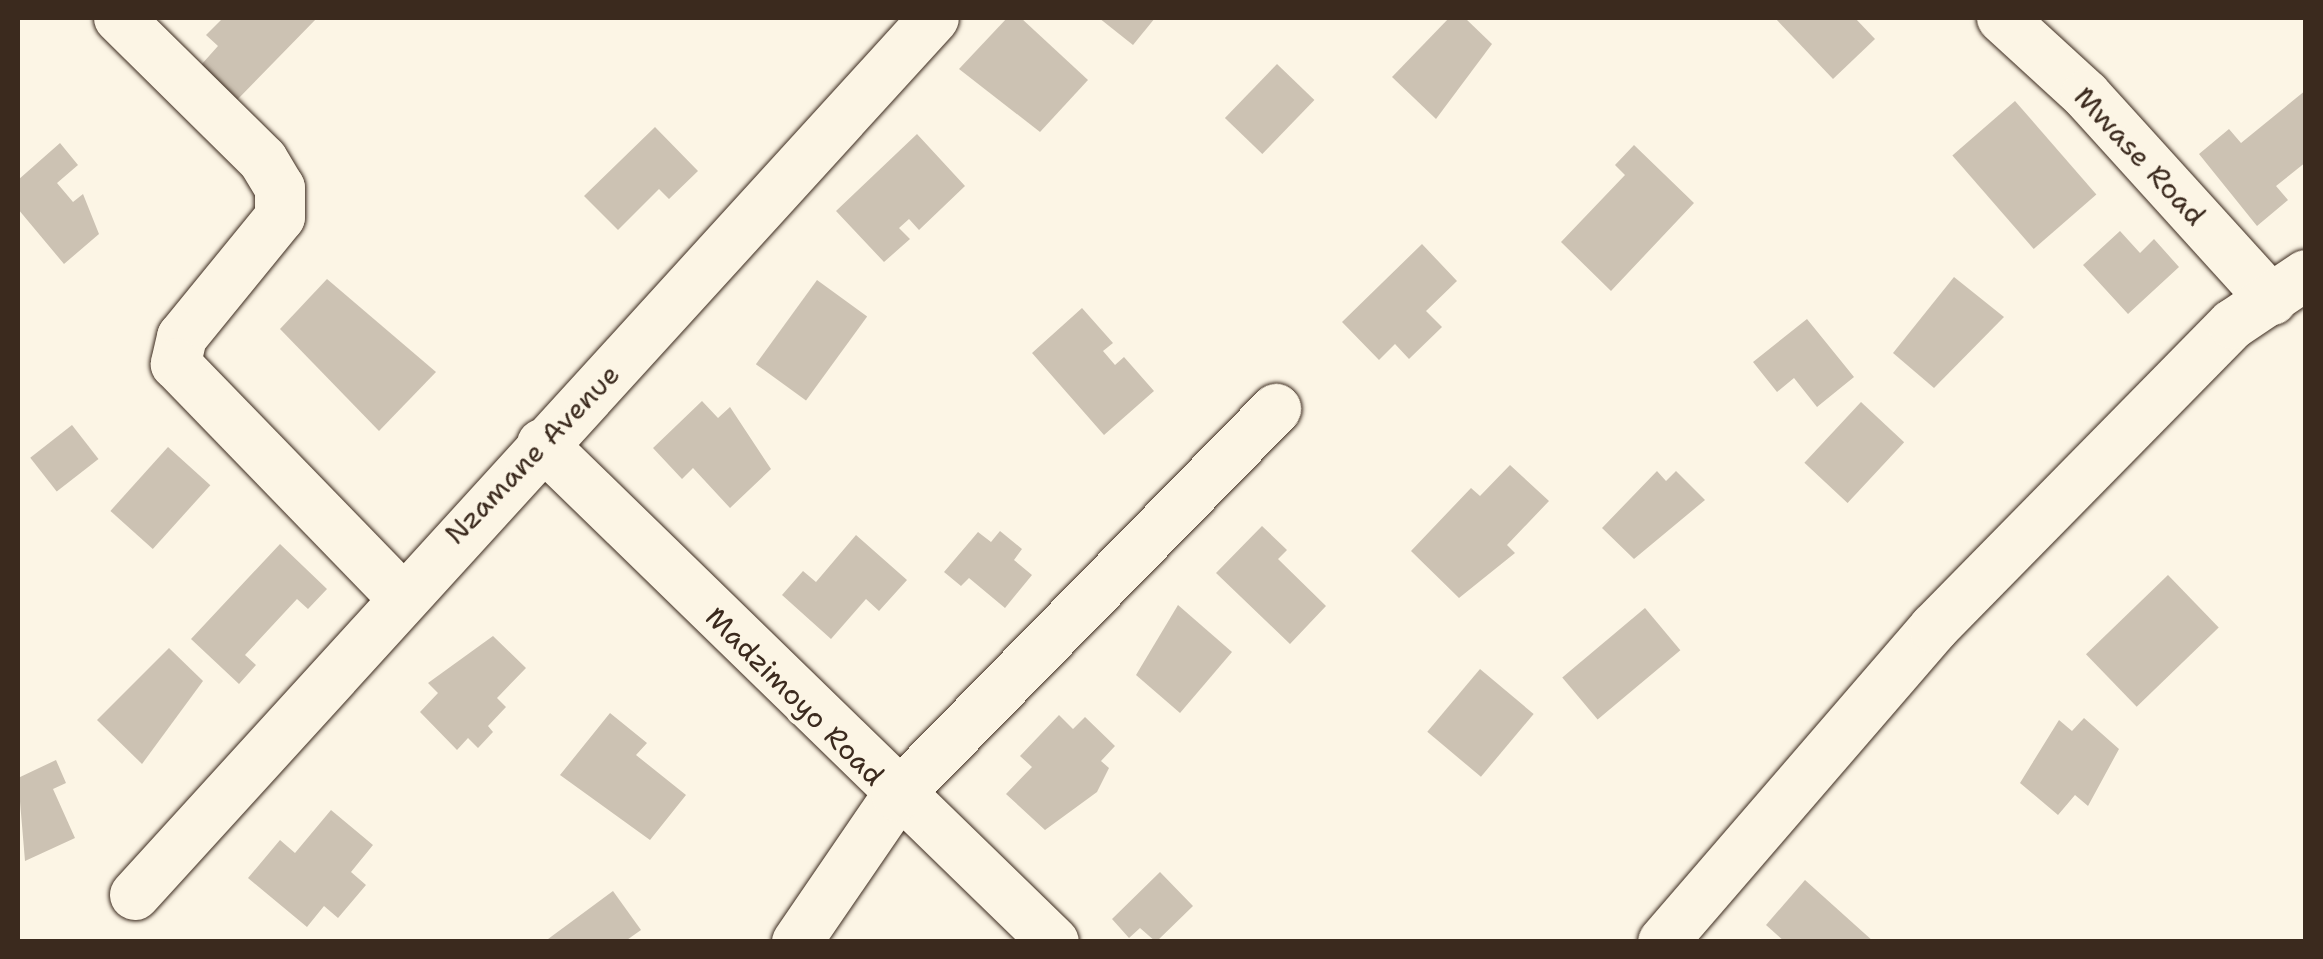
<!DOCTYPE html>
<html>
<head>
<meta charset="utf-8">
<style>
	body { margin:0 }
	#map { position:relative; width:2323px; height:959px; overflow:hidden; background:#fcf5e5; font-family:"Shantell Sans",sans-serif }
	div>[style] { position:absolute }
	.building>* { inset:0; background:#ccc2b3; transform-origin:0 0 }
	.roads { filter:drop-shadow(0 0 2px #3b2a1e) drop-shadow(0 0 2px #3b2a1e) }
	.minor>* { height:50px; margin:-25px; padding:0 25px; transform-origin:25px; border-radius:25px; background:#fcf5e5 }
	span { translate:-50% -50%; white-space:nowrap; text-align:center; line-height:1.15; -webkit-text-stroke:8px #fcf5e5; paint-order:stroke }
	.street-label { font-size:28px; color:#3b2a1e }
	.frame { position:absolute; inset:0; border:20px solid #3b2a1e; pointer-events:none }
</style>
</head>
<body>
<div id="map">
	<div class="building">
		<div style="clip-path:polygon(223px 18px,317px 18px,237px 100px,201px 65px,218px 46px,206px 35px)"></div>
		<div style="clip-path:polygon(1007px 18px,1021px 18px,1088px 80px,1040px 132px,959px 69px)"></div>
		<div style="clip-path:polygon(1099px 18px,1155px 18px,1133px 45px)"></div>
		<div style="clip-path:polygon(1449px 18px,1465px 18px,1492px 44px,1436px 119px,1392px 77px)"></div>
		<div style="clip-path:polygon(1775px 18px,1855px 18px,1875px 39px,1833px 79px)"></div>
		<div style="left:1277px;top:64px;width:52px;height:75px;rotate:44deg"></div>
		<div style="clip-path:polygon(2306px 90px,2306px 162px,2276px 186px,2288px 200px,2257px 226px,2199px 154px,2229px 129px,2241px 143px)"></div>
		<div style="left:2015px;top:101px;width:124px;height:83px;rotate:49deg"></div>
		<div style="clip-path:polygon(655px 127px,698px 171px,669px 199px,659px 189px,618px 230px,584px 196px)"></div>
		<div style="clip-path:polygon(917px 134px,965px 186px,919px 230px,909px 219px,899px 228px,910px 239px,884px 262px,836px 211px)"></div>
		<div style="clip-path:polygon(60px 143px,78px 165px,57px 183px,73px 202px,83px 194px,99px 234px,64px 264px,18px 209px,18px 180px)"></div>
		<div style="clip-path:polygon(1634px 145px,1694px 203px,1611px 291px,1561px 242px,1625px 175px,1615px 165px)"></div>
		<div style="clip-path:polygon(2120px 231px,2140px 253px,2154px 239px,2179px 267px,2128px 314px,2083px 265px)"></div>
		<div style="clip-path:polygon(1422px 244px,1457px 281px,1426px 311px,1442px 327px,1409px 359px,1395px 344px,1379px 360px,1342px 322px)"></div>
		<div style="clip-path:polygon(1954px 277px,2004px 317px,1934px 388px,1893px 353px)"></div>
		<div style="clip-path:polygon(327px 279px,436px 372px,379px 431px,280px 329px)"></div>
		<div style="left:817px;top:280px;width:62px;height:104px;rotate:36deg"></div>
		<div style="clip-path:polygon(1082px 308px,1113px 343px,1103px 351px,1115px 365px,1124px 357px,1154px 391px,1104px 435px,1032px 353px)"></div>
		<div style="clip-path:polygon(1807px 319px,1854px 377px,1817px 407px,1794px 378px,1777px 392px,1753px 362px)"></div>
		<div style="clip-path:polygon(702px 401px,718px 418px,730px 407px,771px 469px,730px 508px,693px 468px,682px 479px,653px 448px)"></div>
		<div style="left:1861px;top:402px;width:59px;height:83px;rotate:43deg"></div>
		<div style="left:72px;top:425px;width:43px;height:53px;rotate:52deg"></div>
		<div style="left:168px;top:447px;width:57px;height:86px;rotate:42deg"></div>
		<div style="clip-path:polygon(1510px 465px,1549px 501px,1507px 545px,1515px 553px,1459px 598px,1411px 551px,1471px 488px,1480px 496px)"></div>
		<div style="clip-path:polygon(1657px 471px,1666px 481px,1676px 471px,1705px 500px,1634px 559px,1602px 528px)"></div>
		<div style="clip-path:polygon(1262px 526px,1287px 550px,1278px 559px,1326px 606px,1290px 644px,1216px 573px)"></div>
		<div style="clip-path:polygon(1000px 531px,1022px 549px,1014px 560px,1032px 575px,1005px 608px,969px 578px,961px 586px,944px 572px,978px 532px,991px 542px)"></div>
		<div style="clip-path:polygon(856px 535px,907px 580px,879px 611px,866px 599px,831px 639px,782px 595px,803px 571px,816px 582px)"></div>
		<div style="clip-path:polygon(280px 544px,327px 589px,308px 609px,297px 599px,245px 655px,256px 665px,239px 684px,191px 639px)"></div>
		<div style="left:2168px;top:575px;width:73px;height:114px;rotate:46deg"></div>
		<div style="clip-path:polygon(1178px 605px,1232px 652px,1180px 713px,1136px 675px)"></div>
		<div style="left:1645px;top:608px;width:55px;height:108px;rotate:50deg"></div>
		<div style="clip-path:polygon(493px 636px,526px 668px,497px 698px,506px 707px,488px 726px,493px 732px,478px 748px,468px 738px,457px 750px,420px 712px,438px 693px,428px 683px)"></div>
		<div style="clip-path:polygon(169px 648px,203px 681px,142px 764px,97px 720px)"></div>
		<div style="left:1480px;top:669px;width:70px;height:82px;rotate:40deg"></div>
		<div style="clip-path:polygon(610px 713px,647px 743px,636px 755px,686px 795px,650px 840px,560px 775px)"></div>
		<div style="clip-path:polygon(1059px 715px,1073px 729px,1085px 717px,1115px 746px,1101px 761px,1109px 768px,1097px 792px,1045px 830px,1006px 794px,1032px 767px,1020px 756px)"></div>
		<div style="clip-path:polygon(2084px 718px,2119px 749px,2088px 806px,2075px 795px,2058px 815px,2020px 783px,2059px 720px,2072px 731px)"></div>
		<div style="clip-path:polygon(56px 760px,66px 783px,53px 789px,75px 838px,25px 861px,18px 778px)"></div>
		<div style="clip-path:polygon(331px 810px,373px 845px,351px 872px,366px 885px,338px 918px,324px 906px,307px 927px,248px 878px,280px 840px,295px 853px)"></div>
		<div style="clip-path:polygon(1160px 872px,1193px 906px,1156px 942px,1140px 928px,1129px 938px,1112px 919px)"></div>
		<div style="clip-path:polygon(1805px 880px,1874px 942px,1785px 942px,1766px 925px)"></div>
		<div style="clip-path:polygon(613px 891px,641px 930px,624px 942px,544px 942px)"></div>
	</div>
	<div class="roads">
		<div class="minor">
			<div style="left:119px;top:18px;width:202px;rotate:44.6deg"></div>
			<div style="left:263px;top:160px;width:33px;rotate:59deg"></div>
			<div style="left:280px;top:188px;width:29px;rotate:90deg"></div>
			<div style="left:280px;top:217px;width:155px;rotate:129.2deg"></div>
			<div style="left:182px;top:337px;width:28px;rotate:103deg"></div>
			<div style="left:176px;top:364px;width:320px;rotate:45.9deg"></div>
			<div style="left:2002px;top:18px;width:114px;rotate:42.5deg"></div>
			<div style="left:2086px;top:95px;width:277px;rotate:47.8deg"></div>
			<div style="left:542px;top:444px;width:714px;rotate:44.21deg"></div>
			<div style="left:135px;top:895px;width:1186px;rotate:-47.66deg"></div>
			<div style="left:797px;top:942px;width:177px;rotate:-55.6deg"></div>
			<div style="left:897px;top:796px;width:542px;rotate:-45.6deg"></div>
			<div style="left:1663px;top:942px;width:415px;rotate:-49.2deg"></div>
			<div style="left:1934px;top:628px;width:426px;rotate:-45.5deg"></div>
			<div style="left:2233px;top:324px;width:88px;rotate:-33.9deg"></div>
		</div>
	</div>
	<div class="street-label">
		<span style="left:2140px;top:156px;rotate:47deg">Mwase Road</span>
		<span style="left:532px;top:454px;rotate:-46deg">Nzamane Avenue</span>
		<span style="left:795px;top:696px;rotate:45deg">Madzimoyo Road</span>
	</div>
	<div class="frame"></div>
</div>
</body>
</html>
